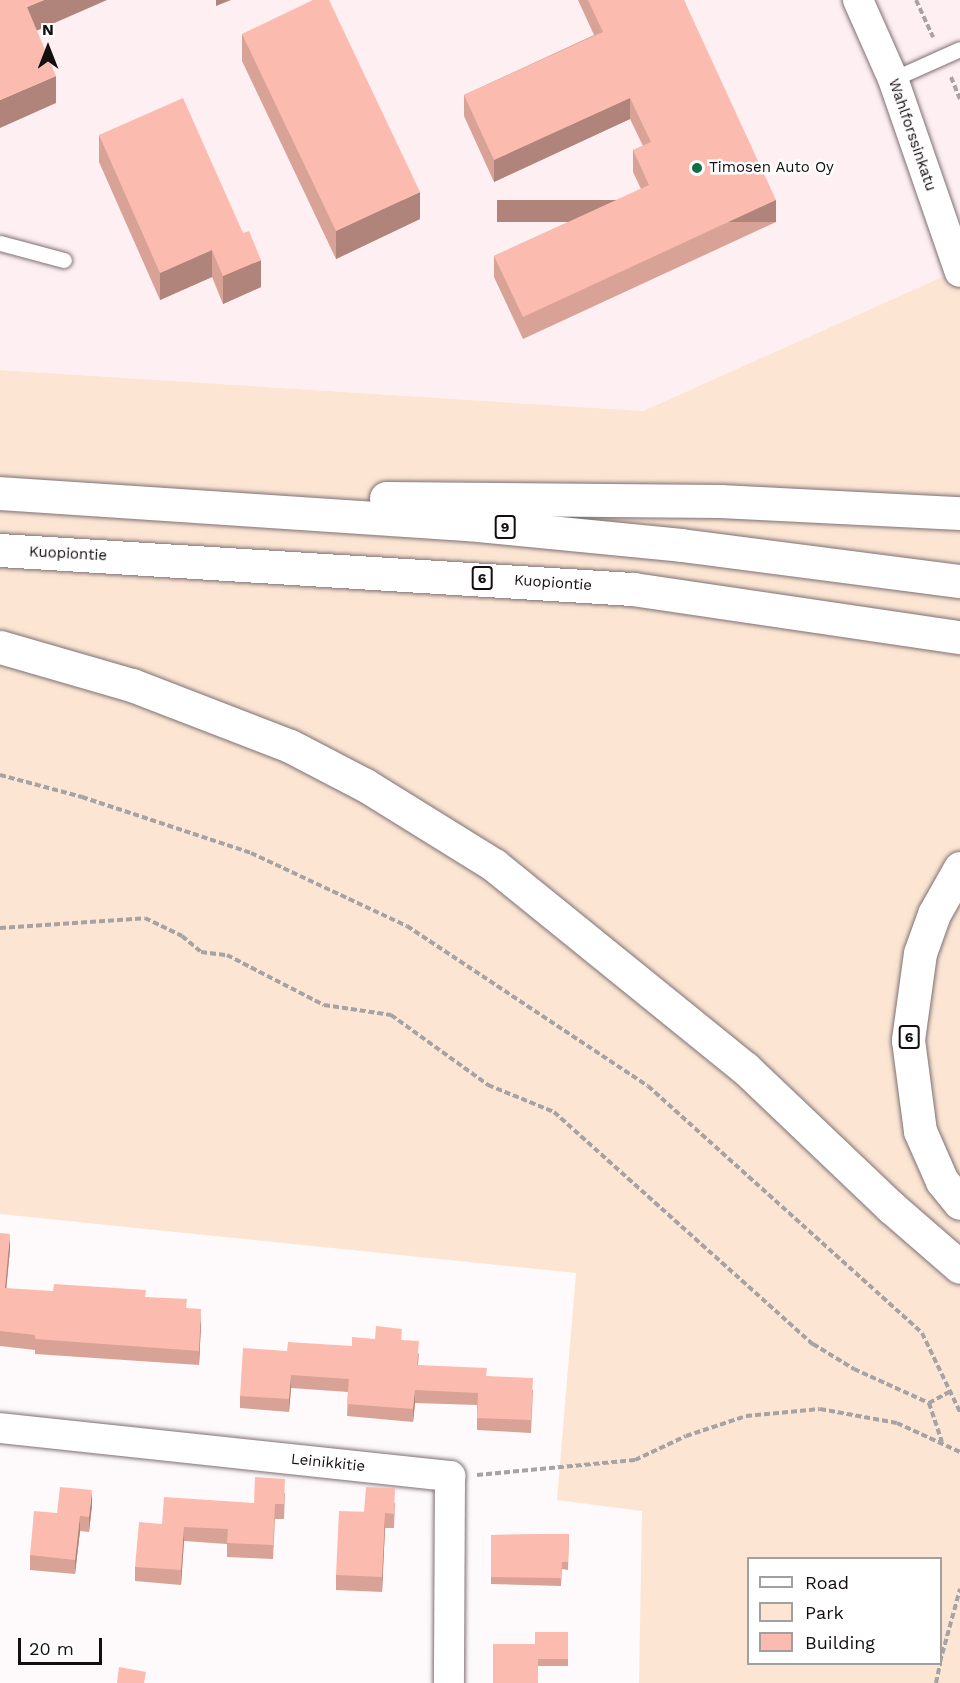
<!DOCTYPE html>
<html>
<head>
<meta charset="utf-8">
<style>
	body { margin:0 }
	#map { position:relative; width:960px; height:1683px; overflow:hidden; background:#fefafb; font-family:"Work Sans",sans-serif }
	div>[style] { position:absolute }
	.built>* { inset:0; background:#feeff2 }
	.green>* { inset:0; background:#fce6d3 }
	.path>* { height:4px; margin-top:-2px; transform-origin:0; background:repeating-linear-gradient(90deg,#a7a2a3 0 6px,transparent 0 9px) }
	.roads { filter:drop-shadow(0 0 2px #7f7074) drop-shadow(0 0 2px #7f7074) }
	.lane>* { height:15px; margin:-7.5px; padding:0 7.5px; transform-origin:7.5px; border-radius:7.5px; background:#fff }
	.street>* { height:30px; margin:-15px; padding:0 15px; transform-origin:15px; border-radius:15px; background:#fff }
	.highway>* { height:33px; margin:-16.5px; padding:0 16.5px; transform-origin:16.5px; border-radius:16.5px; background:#fff }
	.wall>* { inset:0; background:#d8a296 }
	.shaded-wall>* { inset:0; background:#b0847a; transform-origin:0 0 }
	.building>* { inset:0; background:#fbbcaf }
	.dots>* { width:16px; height:16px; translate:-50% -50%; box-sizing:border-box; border:3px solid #fff; border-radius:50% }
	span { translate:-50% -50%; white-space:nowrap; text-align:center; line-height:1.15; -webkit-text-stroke:5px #fff; paint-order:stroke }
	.shield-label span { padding:2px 4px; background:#fff; border:2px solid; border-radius:4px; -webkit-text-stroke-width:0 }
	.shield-label { font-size:14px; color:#140e10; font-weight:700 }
	.street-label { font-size:15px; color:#140e10 }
	.poi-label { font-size:15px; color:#140e10 }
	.left { translate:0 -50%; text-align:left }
	.legend { position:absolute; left:747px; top:1557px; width:195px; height:108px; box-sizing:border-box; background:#fff; border:2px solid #a19f9f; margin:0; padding:8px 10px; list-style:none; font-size:18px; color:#140e10 }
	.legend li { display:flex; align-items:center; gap:12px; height:30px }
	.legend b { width:30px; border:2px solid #a19f9f }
	.north { position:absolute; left:18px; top:18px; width:60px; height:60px; -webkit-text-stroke:4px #fff; paint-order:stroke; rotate:0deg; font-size:16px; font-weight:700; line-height:24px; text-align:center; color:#140e10 }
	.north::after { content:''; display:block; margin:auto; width:21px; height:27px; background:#140e10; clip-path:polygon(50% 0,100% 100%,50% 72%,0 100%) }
	.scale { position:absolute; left:18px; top:1638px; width:84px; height:27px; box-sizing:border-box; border:3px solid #140e10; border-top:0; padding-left:8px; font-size:18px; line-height:21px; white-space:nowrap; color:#140e10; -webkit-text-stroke:4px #fff; paint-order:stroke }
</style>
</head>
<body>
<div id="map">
	<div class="built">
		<div style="clip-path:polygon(0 0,960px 0,960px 269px,643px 411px,0 370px)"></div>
	</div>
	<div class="green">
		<div style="clip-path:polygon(evenodd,960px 269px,960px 1683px,639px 1683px,642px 1511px,557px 1500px,576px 1273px,0 1214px,0 370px,643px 411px,960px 269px,748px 1558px,940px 1558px,940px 1664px,748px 1664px,748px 1558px)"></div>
	</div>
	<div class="path">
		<div style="left:916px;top:0;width:41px;rotate:65.3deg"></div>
		<div style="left:951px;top:77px;width:24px;rotate:68deg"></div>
		<div style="left:0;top:775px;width:85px;rotate:15deg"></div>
		<div style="left:82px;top:797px;width:178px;rotate:18.3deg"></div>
		<div style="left:251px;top:853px;width:172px;rotate:25.1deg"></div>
		<div style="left:407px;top:926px;width:289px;rotate:33.6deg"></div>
		<div style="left:648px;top:1086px;width:369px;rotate:42deg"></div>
		<div style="left:922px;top:1333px;width:88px;rotate:64.3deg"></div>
		<div style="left:0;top:928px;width:145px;rotate:-3.9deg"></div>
		<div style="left:145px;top:918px;width:41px;rotate:25.9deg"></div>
		<div style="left:182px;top:936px;width:25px;rotate:40deg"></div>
		<div style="left:201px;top:952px;width:26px;rotate:7deg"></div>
		<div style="left:227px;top:955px;width:109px;rotate:27.3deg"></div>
		<div style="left:324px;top:1005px;width:68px;rotate:8.5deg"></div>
		<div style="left:391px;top:1015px;width:120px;rotate:35.8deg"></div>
		<div style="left:488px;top:1085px;width:71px;rotate:22.2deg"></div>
		<div style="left:554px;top:1112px;width:348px;rotate:41.9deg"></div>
		<div style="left:813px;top:1344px;width:48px;rotate:31.4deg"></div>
		<div style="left:854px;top:1369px;width:82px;rotate:24.4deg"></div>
		<div style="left:929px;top:1403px;width:41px;rotate:71.6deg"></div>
		<div style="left:929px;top:1403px;width:25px;rotate:-29deg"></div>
		<div style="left:477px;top:1475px;width:159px;rotate:-5.4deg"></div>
		<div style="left:635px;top:1460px;width:56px;rotate:-25.2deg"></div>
		<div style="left:686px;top:1436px;width:63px;rotate:-18.4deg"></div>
		<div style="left:746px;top:1416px;width:74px;rotate:-5.4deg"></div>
		<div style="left:820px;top:1409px;width:78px;rotate:10.3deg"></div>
		<div style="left:897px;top:1423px;width:69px;rotate:24.7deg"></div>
		<div style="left:940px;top:1662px;width:76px;rotate:-74.7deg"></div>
		<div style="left:936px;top:1683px;width:19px;rotate:-78deg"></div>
	</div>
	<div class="roads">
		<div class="lane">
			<div style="left:893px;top:79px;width:73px;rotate:-24.1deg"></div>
			<div style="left:0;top:243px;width:66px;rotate:14.9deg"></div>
		</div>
		<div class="street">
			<div style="left:858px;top:0;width:86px;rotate:66.1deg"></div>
			<div style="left:893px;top:79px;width:204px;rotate:70.9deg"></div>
			<div style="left:0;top:1428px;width:453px;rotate:6.1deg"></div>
			<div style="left:450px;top:1476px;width:207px;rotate:90.3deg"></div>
		</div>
		<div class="highway">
			<div style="left:0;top:493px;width:469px;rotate:3.8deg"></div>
			<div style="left:468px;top:524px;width:214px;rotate:5.6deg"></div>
			<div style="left:681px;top:545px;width:281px;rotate:7.4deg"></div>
			<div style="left:386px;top:498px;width:334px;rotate:0.5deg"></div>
			<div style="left:720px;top:501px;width:240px;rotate:2.9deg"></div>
			<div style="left:0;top:550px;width:634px;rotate:3.53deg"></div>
			<div style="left:633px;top:589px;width:331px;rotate:8.4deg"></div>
			<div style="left:0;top:647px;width:137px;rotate:16.1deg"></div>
			<div style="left:132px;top:685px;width:169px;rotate:21.1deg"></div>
			<div style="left:290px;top:746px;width:85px;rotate:27.5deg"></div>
			<div style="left:365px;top:785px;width:152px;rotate:31.8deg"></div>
			<div style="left:494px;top:865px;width:323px;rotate:39deg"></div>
			<div style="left:745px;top:1068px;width:202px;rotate:43.6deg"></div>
			<div style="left:891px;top:1207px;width:91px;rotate:41deg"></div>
			<div style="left:960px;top:868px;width:53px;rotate:119.5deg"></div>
			<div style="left:934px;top:914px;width:41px;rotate:109.7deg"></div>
			<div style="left:920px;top:953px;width:88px;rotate:97.9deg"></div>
			<div style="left:908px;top:1040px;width:92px;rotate:82.5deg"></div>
			<div style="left:920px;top:1131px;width:55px;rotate:66.3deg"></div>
			<div style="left:942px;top:1181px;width:28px;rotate:51deg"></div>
		</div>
	</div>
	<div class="wall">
		<div style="clip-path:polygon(578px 0,684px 0,776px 222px,523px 339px,494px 277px,494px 256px,641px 189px,633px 172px,633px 150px,643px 146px,630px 119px,494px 182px,464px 116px,464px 95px,594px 35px)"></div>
		<div style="clip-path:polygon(242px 34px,420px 219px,336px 259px,242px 61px)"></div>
		<div style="clip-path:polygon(99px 135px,243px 233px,261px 287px,223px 304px,212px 277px,160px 300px,99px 162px)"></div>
		<div style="clip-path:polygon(0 1233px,10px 1249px,6px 1289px,146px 1297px,187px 1308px,201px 1324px,199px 1365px,35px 1354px,35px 1350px,0 1346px)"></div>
		<div style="clip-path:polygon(375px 1339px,402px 1340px,419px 1354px,418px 1365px,487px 1376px,533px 1390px,531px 1433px,477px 1430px,477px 1405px,415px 1403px,413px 1422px,347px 1416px,348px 1392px,291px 1388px,289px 1412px,240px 1408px,240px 1396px,287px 1351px,352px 1346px)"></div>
		<div style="clip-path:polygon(285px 1493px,284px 1519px,275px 1519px,273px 1559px,227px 1557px,227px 1544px,184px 1541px,181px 1585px,135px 1581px,135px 1567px,162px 1524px,254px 1503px)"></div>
		<div style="clip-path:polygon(395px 1503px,394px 1528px,385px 1528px,382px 1592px,336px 1590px,336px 1575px,364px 1512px)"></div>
		<div style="clip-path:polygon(92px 1505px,89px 1532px,80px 1531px,75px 1574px,30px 1570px,30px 1555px,57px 1513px)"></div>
		<div style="clip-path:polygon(569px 1534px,568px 1570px,562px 1569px,561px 1586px,491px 1584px,491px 1535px)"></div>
		<div style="clip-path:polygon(568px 1632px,568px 1666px,538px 1666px,535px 1644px)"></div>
	</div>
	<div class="shaded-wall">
		<div style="clip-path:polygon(44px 0,107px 0,27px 35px,27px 7px)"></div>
		<div style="clip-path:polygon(216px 0,231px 0,216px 6px)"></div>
		<div style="clip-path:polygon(56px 76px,56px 103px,0 128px,0 100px)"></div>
		<div style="clip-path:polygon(630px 98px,630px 119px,494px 182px,494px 160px)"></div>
		<div style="clip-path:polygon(420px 192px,420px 219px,336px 259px,336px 231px)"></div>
		<div style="left:776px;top:200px;width:22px;height:279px;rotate:90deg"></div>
		<div style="clip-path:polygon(212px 250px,212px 277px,160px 300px,160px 273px)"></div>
		<div style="clip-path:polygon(261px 260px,261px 287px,223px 304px,223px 276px)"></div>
		<div style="clip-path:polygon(10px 1234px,10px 1249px,5px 1303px,5px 1288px)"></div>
		<div style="clip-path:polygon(201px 1309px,201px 1324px,199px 1365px,199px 1351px)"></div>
		<div style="clip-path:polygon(291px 1375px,291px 1388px,289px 1412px,289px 1399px)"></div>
		<div style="clip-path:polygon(415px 1390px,415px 1403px,413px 1422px,413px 1409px)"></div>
		<div style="clip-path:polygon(92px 1490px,92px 1505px,89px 1532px,89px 1517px)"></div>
		<div style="clip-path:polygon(385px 1513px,385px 1528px,382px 1592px,382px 1577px)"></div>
		<div style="clip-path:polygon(80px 1516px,80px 1531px,75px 1574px,75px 1560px)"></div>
		<div style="clip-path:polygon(184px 1527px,184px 1541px,181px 1585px,181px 1570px)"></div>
	</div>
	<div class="building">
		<div style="clip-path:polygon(0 0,44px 0,27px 7px,56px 76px,0 100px)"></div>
		<div style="clip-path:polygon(313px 0,329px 0,420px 192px,336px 231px,242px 34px)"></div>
		<div style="clip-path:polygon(588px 0,684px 0,776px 200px,523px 317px,494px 256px,649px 185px,633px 150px,651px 142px,630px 98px,494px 160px,464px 95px,603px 32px)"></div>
		<div style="clip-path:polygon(183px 98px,243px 233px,249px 231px,261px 260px,223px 276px,212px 250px,160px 273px,99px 135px)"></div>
		<div style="clip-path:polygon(0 1233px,10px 1234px,5px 1288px,53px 1291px,54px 1284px,146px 1290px,145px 1297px,187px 1299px,186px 1308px,201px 1309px,199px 1351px,35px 1339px,35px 1335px,0 1331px)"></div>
		<div style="clip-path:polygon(376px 1326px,402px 1329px,401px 1340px,419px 1341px,417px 1365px,487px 1368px,486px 1376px,533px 1378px,531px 1420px,477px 1418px,478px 1393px,415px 1390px,413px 1409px,347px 1404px,349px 1379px,291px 1375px,289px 1399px,240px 1396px,243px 1348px,287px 1351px,288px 1342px,352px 1346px,352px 1337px,375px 1339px)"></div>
		<div style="clip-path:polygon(255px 1477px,285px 1479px,284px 1504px,275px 1504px,273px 1545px,227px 1543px,228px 1529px,184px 1527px,181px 1570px,135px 1567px,139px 1522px,162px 1524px,164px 1497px,254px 1503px)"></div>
		<div style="clip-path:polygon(60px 1487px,92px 1490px,89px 1517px,80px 1516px,75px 1560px,30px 1555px,34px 1511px,57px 1513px)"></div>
		<div style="clip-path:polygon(366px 1487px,395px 1488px,394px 1514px,385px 1513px,382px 1577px,336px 1575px,339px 1511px,372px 1512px,364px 1512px)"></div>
		<div style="clip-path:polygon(569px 1534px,568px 1562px,562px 1562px,561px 1578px,491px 1577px,491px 1535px)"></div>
		<div style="clip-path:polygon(535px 1632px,568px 1632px,568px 1659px,538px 1659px,538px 1683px,493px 1683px,493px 1644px,535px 1644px)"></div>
		<div style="clip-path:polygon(119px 1667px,146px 1672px,144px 1683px,117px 1683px)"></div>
	</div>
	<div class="dots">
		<div style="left:697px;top:168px;background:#0c7148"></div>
	</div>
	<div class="shield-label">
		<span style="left:505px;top:527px">9</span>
		<span style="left:482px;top:578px">6</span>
		<span style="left:909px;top:1037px">6</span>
	</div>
	<div class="street-label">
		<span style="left:912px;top:135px;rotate:71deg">Wahlforssinkatu</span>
		<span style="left:68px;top:554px;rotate:3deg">Kuopiontie</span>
		<span style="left:553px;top:583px;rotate:4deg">Kuopiontie</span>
		<span style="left:328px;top:1463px;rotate:6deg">Leinikkitie</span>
	</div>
	<div class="poi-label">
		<span class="left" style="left:709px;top:168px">Timosen Auto Oy</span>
	</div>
	<ul class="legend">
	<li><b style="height:8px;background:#fff"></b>Road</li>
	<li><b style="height:16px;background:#fce6d3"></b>Park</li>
	<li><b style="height:16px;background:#fbbcaf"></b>Building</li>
	</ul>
	<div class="north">N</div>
	<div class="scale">20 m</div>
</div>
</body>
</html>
